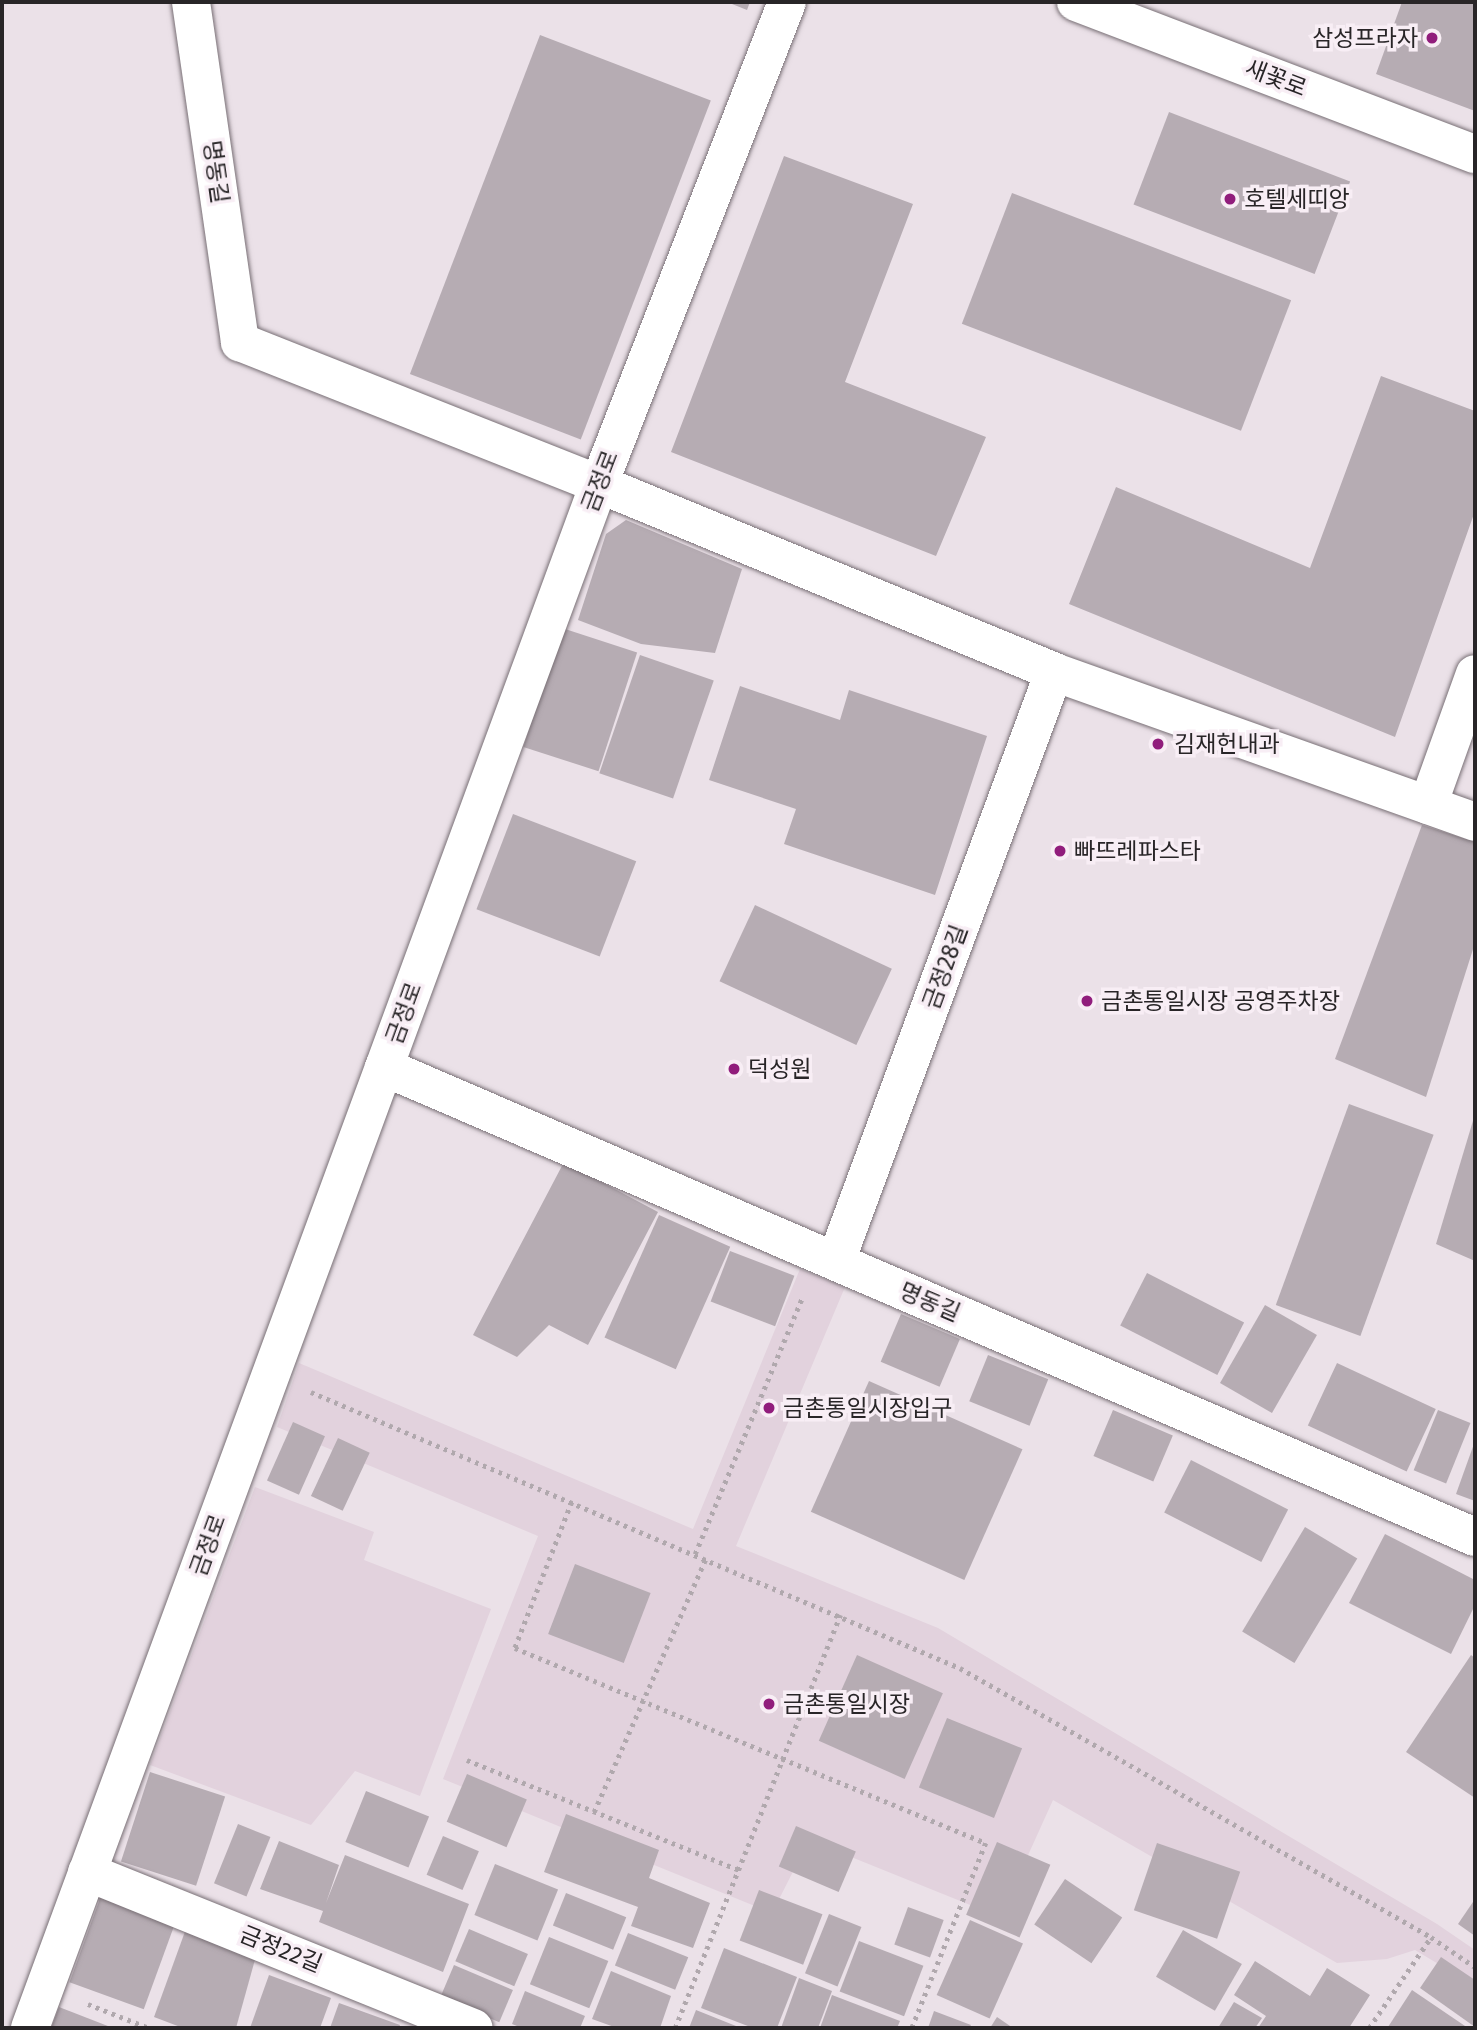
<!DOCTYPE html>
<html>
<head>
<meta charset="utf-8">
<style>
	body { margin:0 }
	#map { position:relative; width:1477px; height:2030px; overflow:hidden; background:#ebe1e8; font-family:"Fira Sans","Noto Sans KR",sans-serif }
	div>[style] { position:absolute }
	.built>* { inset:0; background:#e2d2dd }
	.building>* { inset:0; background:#b6acb3; transform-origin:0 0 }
	.path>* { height:4.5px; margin-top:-2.25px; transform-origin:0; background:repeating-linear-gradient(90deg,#b0a8ad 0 3.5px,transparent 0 8.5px) }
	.roads { filter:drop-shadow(0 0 2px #786f75) drop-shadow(0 0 2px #786f75) }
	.street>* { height:38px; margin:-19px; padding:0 19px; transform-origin:19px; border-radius:19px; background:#fff }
	.secondary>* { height:38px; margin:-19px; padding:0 19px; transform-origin:19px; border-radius:19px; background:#fff }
	.dots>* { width:19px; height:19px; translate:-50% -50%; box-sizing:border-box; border:4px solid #f8eef5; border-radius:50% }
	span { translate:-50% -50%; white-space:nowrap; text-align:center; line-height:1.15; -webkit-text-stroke:7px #f8eef5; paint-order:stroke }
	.poi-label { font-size:23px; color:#282527 }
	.right { translate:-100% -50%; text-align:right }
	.left { translate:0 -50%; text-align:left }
	.street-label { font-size:23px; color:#282527 }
	.frame { position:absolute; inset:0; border:4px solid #282527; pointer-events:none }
</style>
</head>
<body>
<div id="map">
	<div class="built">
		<div style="clip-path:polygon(800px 1269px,845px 1287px,736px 1546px,938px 1628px,1437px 1924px,1475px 1950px,1475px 1986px,1415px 1950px,1387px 1959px,1337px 1963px,1053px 1800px,1000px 1917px,809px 1840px,772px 1913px,443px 1779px,538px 1536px,277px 1427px,299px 1363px,693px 1529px)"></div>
		<div style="clip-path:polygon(255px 1487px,374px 1532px,364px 1560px,491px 1609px,420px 1796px,355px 1771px,311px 1825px,150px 1765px)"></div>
	</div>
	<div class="building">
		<div style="clip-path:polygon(727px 2px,750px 2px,747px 10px)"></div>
		<div style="clip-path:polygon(1402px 2px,1475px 2px,1475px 111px,1376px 74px)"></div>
		<div style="left:540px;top:35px;width:183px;height:363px;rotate:21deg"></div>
		<div style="left:1169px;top:112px;width:194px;height:99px;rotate:21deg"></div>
		<div style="clip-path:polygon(784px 156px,913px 204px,845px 382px,986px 437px,936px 556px,671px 452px)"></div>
		<div style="left:1012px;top:193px;width:299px;height:140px;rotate:21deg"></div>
		<div style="clip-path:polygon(1381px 376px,1475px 411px,1475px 511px,1395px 737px,1069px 604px,1116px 487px,1310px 568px)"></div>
		<div style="clip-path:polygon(626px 520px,742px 569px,715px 653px,641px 644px,578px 620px,606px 534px)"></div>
		<div style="left:562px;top:628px;width:79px;height:125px;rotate:18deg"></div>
		<div style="left:640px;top:655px;width:78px;height:125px;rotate:19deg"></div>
		<div style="clip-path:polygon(740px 686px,840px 720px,849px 690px,987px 736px,935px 895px,784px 844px,796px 809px,709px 780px)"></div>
		<div style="left:513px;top:814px;width:132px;height:102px;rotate:21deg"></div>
		<div style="clip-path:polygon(1422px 825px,1475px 842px,1475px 943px,1426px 1097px,1335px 1059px)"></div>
		<div style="left:755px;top:905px;width:151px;height:84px;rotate:25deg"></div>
		<div style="left:1349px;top:1104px;width:90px;height:214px;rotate:20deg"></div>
		<div style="clip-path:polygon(1475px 1114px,1475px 1261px,1436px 1244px)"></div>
		<div style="clip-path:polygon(564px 1162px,658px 1212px,588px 1345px,549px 1325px,517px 1357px,473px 1335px)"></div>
		<div style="left:659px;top:1215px;width:78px;height:134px;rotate:24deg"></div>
		<div style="left:730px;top:1251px;width:69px;height:54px;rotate:21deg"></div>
		<div style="left:1147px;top:1273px;width:109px;height:59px;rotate:27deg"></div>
		<div style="left:1265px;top:1305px;width:60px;height:90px;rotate:30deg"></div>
		<div style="left:901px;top:1314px;width:64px;height:52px;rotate:23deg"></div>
		<div style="left:988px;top:1355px;width:65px;height:50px;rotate:22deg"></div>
		<div style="left:1337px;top:1363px;width:109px;height:69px;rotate:25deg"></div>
		<div style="left:869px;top:1381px;width:168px;height:143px;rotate:24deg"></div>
		<div style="left:1113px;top:1410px;width:65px;height:50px;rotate:23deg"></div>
		<div style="left:1438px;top:1410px;width:35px;height:65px;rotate:22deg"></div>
		<div style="left:293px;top:1422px;width:35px;height:64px;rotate:24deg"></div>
		<div style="left:338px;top:1438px;width:35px;height:64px;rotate:25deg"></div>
		<div style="clip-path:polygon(1475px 1441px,1475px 1501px,1456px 1494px)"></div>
		<div style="left:1191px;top:1460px;width:109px;height:59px;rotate:27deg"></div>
		<div style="left:1305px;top:1527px;width:61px;height:122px;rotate:31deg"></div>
		<div style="clip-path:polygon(1385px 1534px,1475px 1580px,1475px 1605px,1451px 1654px,1349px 1603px)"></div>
		<div style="left:575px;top:1564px;width:81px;height:75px;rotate:21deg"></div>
		<div style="left:857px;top:1655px;width:94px;height:94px;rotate:24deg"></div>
		<div style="clip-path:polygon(1471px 1655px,1475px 1658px,1475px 1798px,1406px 1752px)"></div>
		<div style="left:947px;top:1718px;width:81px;height:75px;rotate:22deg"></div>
		<div style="left:150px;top:1772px;width:79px;height:94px;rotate:18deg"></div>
		<div style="left:467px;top:1774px;width:65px;height:52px;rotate:23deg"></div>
		<div style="left:366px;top:1791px;width:68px;height:55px;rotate:22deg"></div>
		<div style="clip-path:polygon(566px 1814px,659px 1850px,649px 1878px,710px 1903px,693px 1948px,631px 1926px,638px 1907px,544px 1872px)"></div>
		<div style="left:238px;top:1824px;width:35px;height:64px;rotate:22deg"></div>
		<div style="left:796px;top:1826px;width:65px;height:44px;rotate:23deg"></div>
		<div style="left:443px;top:1836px;width:39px;height:42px;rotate:23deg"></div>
		<div style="clip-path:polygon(279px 1841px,339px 1865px,326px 1903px,345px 1855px,469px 1904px,443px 1972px,319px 1922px,323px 1911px,260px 1889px)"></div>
		<div style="left:997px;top:1842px;width:58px;height:79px;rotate:23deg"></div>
		<div style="left:1157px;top:1843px;width:88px;height:71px;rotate:19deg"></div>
		<div style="left:495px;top:1864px;width:68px;height:55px;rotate:22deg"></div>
		<div style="left:1065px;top:1879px;width:69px;height:55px;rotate:34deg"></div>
		<div style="left:759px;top:1890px;width:68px;height:54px;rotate:21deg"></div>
		<div style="left:102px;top:1893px;width:79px;height:95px;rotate:20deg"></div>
		<div style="left:566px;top:1893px;width:65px;height:35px;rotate:22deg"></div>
		<div style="clip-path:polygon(1475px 1899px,1475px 1936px,1458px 1924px)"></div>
		<div style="left:908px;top:1907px;width:38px;height:40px;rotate:20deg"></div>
		<div style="left:829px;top:1914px;width:35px;height:64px;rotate:22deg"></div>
		<div style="left:970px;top:1920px;width:58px;height:82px;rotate:24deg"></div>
		<div style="clip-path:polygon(187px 1926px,256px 1956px,236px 2028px,183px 2028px,154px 2017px)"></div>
		<div style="left:469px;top:1929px;width:64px;height:35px;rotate:23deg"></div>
		<div style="left:1183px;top:1930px;width:68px;height:54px;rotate:30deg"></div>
		<div style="left:628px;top:1933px;width:65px;height:35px;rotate:22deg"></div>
		<div style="left:549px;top:1937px;width:64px;height:51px;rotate:22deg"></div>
		<div style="left:859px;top:1941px;width:69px;height:54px;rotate:21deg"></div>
		<div style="clip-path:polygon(724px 1948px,797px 1977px,777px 2028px,753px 2028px,701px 2008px)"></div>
		<div style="clip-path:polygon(1441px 1957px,1475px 1980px,1475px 2027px,1420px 1988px)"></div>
		<div style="clip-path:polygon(1255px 1961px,1310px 1996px,1327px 1968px,1370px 1995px,1349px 2028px,1258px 2028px,1266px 2016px,1234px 1995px)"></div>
		<div style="left:454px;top:1965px;width:64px;height:35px;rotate:23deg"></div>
		<div style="clip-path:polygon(611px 1971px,671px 1996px,660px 2028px,617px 2028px,592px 2019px)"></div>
		<div style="clip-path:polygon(269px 1975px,331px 1998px,320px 2028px,250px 2028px)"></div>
		<div style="clip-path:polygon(799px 1978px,832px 1991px,818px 2028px,781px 2028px)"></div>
		<div style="clip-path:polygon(1412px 1990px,1468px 2028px,1390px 2028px,1388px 2027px)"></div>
		<div style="clip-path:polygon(525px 1991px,585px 2016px,580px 2028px,522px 2028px,512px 2024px)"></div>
		<div style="clip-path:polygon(832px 1995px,900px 2021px,897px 2028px,820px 2028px)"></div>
		<div style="clip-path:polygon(1234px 2002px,1262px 2018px,1255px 2028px,1218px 2028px)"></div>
		<div style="clip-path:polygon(339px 2003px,400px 2025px,399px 2028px,330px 2028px)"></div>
		<div style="clip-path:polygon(59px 2007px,113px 2028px,51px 2028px)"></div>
		<div style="clip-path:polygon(696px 2010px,741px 2028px,689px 2028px)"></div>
		<div style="clip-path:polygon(934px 2011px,971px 2025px,969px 2028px,928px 2028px)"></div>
		<div style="clip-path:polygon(997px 2017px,1013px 2028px,990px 2028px)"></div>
	</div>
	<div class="path">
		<div style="left:311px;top:1392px;width:705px;rotate:23.04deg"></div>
		<div style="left:960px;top:1668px;width:542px;rotate:29.73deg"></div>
		<div style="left:1431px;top:1937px;width:53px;rotate:34.3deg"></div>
		<div style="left:572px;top:1502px;width:157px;rotate:111.3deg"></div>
		<div style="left:515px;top:1648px;width:510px;rotate:22.49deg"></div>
		<div style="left:986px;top:1843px;width:199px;rotate:111.8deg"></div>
		<div style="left:695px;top:1554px;width:277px;rotate:-67.3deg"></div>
		<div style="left:467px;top:1760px;width:293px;rotate:22deg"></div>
		<div style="left:594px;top:1812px;width:278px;rotate:-66.2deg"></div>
		<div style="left:88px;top:2004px;width:66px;rotate:21.5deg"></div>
		<div style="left:675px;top:2028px;width:445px;rotate:-68.2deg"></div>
		<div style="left:1369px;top:2028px;width:110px;rotate:-55.7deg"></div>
	</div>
	<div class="roads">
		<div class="street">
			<div style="left:191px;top:2px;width:344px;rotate:81.8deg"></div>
			<div style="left:240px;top:342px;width:386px;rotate:21.6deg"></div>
			<div style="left:599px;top:484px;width:492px;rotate:22.4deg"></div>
			<div style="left:1054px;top:672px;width:447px;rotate:19.6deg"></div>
			<div style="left:1428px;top:805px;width:139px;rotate:-70.3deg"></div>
			<div style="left:384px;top:1067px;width:1188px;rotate:23.31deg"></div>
			<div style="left:836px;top:1261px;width:628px;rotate:-69.69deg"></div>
			<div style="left:87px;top:1872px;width:417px;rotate:22deg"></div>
			<div style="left:30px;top:2028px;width:1646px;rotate:-69.77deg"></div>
			<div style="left:599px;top:484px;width:517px;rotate:-68.69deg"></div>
		</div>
		<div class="secondary">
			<div style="left:1076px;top:2px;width:427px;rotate:20.9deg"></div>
		</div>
	</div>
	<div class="dots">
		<div style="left:1432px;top:38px;background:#911d7c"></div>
		<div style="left:1230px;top:199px;background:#911d7c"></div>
		<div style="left:1158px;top:744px;background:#911d7c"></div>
		<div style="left:1060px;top:851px;background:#911d7c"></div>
		<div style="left:1087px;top:1001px;background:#911d7c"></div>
		<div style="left:734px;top:1069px;background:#911d7c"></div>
		<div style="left:769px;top:1408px;background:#911d7c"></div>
		<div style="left:769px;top:1704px;background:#911d7c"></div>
	</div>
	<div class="poi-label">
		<span class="right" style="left:1418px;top:38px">삼성프라자</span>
		<span class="left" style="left:1244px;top:199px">호텔세띠앙</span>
		<span class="left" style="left:1174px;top:744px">김재헌내과</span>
		<span class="left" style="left:1074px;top:851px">빠뜨레파스타</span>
		<span class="left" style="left:1101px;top:1001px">금촌통일시장 공영주차장</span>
		<span class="left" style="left:748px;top:1069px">덕성원</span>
		<span class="left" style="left:783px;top:1408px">금촌통일시장입구</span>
		<span class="left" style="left:783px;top:1704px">금촌통일시장</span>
	</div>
	<div class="street-label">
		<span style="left:1276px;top:78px;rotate:21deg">새꽃로</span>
		<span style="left:216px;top:172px;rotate:82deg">명동길</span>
		<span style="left:600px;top:481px;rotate:-69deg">금정로</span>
		<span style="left:945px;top:967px;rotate:-70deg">금정28길</span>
		<span style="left:404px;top:1013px;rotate:-70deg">금정로</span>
		<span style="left:930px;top:1302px;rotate:23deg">명동길</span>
		<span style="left:208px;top:1545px;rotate:-70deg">금정로</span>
		<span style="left:281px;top:1949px;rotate:22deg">금정22길</span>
	</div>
	<div class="frame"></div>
</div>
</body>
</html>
